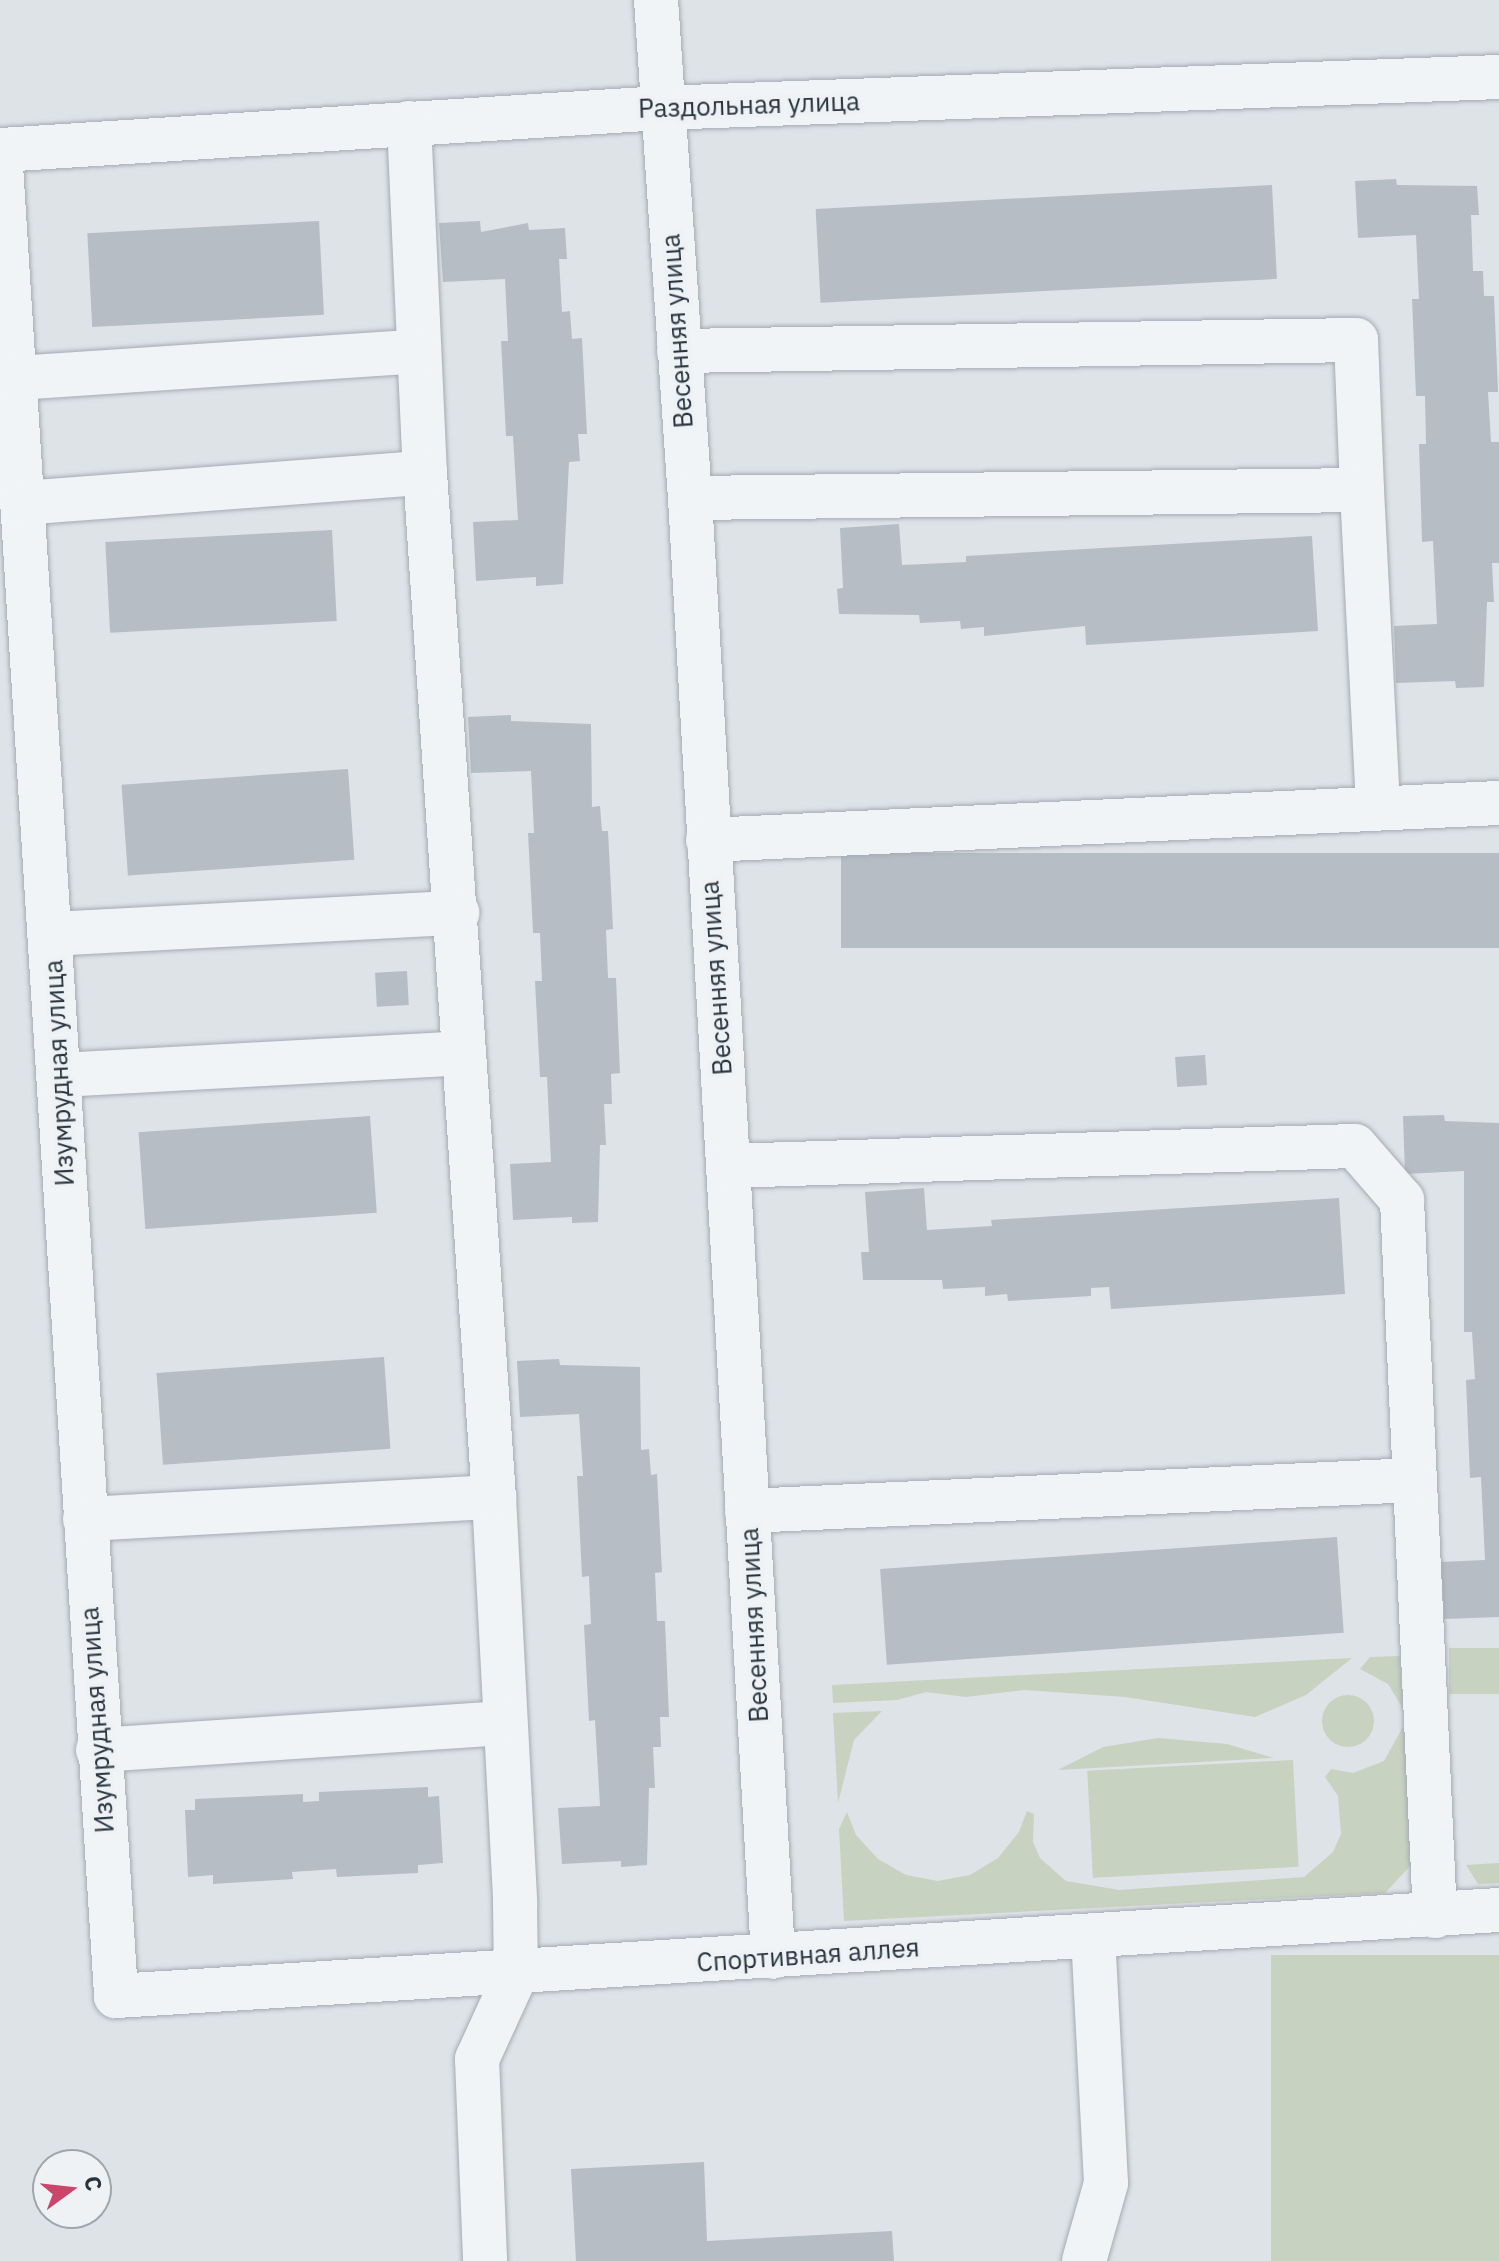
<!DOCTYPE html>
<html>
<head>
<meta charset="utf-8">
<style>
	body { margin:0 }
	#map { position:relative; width:1499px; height:2261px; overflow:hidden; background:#dee3e8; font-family:"IBM Plex Sans",sans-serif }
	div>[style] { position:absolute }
	.green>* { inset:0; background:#c7d2c0; transform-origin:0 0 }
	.round { border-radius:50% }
	.building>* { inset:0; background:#b6bdc4; transform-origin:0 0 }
	.roads { filter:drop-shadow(0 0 2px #a4abb2) drop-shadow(0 0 2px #a4abb2) }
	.minor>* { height:44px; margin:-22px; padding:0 22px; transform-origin:22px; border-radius:22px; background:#f1f4f6 }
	span { translate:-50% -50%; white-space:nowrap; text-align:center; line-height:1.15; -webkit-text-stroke:8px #eef2f5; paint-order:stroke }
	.street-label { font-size:26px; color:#28333e }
	.north { position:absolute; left:32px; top:2149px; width:80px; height:80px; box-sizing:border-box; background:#eef2f5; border:2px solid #9fa6ac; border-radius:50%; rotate:75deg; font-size:22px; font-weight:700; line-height:32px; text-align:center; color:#28333e }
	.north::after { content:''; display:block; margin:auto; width:28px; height:36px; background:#cc456b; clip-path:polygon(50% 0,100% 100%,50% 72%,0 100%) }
</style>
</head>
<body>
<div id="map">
	<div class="green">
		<div style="left:1499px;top:1648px;width:46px;height:50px;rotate:90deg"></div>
		<div style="clip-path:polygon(1400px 1656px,1403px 1709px,1388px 1684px,1360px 1669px,1370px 1657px)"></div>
		<div style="clip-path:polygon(1352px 1658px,1306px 1695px,1255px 1717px,1125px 1697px,1024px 1690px,966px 1697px,926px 1692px,897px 1700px,833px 1703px,832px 1685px)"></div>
		<div class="round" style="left:1322px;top:1695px;width:52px;height:52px"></div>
		<div style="clip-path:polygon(882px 1711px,854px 1740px,838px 1803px,833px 1713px)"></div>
		<div style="clip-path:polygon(1404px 1725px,1412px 1864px,1385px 1893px,844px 1921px,839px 1829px,847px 1812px,856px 1835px,878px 1859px,906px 1875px,938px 1881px,970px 1875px,998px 1858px,1019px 1832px,1027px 1811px,1034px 1814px,1033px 1842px,1040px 1858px,1066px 1881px,1119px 1890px,1304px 1877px,1333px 1852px,1341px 1834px,1338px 1796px,1325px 1777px,1331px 1769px,1353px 1773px,1384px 1761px)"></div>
		<div style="clip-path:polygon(1158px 1738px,1227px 1744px,1274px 1758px,1058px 1770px,1103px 1747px)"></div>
		<div style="left:1293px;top:1760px;width:107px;height:206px;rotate:87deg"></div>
		<div style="clip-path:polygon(1499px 1863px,1499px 1883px,1478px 1884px,1466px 1865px)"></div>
		<div style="left:1499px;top:1955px;width:306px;height:228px;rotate:90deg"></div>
	</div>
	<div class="building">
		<div style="clip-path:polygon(1396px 179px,1397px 185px,1477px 186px,1479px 215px,1471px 215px,1473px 271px,1483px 271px,1484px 296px,1494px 296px,1498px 392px,1488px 392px,1491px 442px,1499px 442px,1499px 563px,1492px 563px,1494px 602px,1487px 602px,1484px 687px,1456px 688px,1455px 681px,1396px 683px,1394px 626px,1437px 624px,1433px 541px,1422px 542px,1419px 444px,1426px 444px,1425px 396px,1416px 396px,1412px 299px,1419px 299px,1416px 235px,1358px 238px,1355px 181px)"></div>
		<div style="left:1272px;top:185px;width:94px;height:457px;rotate:87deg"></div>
		<div style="left:319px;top:221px;width:94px;height:232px;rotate:87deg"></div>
		<div style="clip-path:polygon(480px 221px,481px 232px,528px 223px,529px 230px,565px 228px,567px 259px,559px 259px,562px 312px,570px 311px,572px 339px,582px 338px,587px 434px,578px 434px,580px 461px,569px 462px,563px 584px,536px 586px,536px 577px,476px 581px,473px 522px,518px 520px,513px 436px,506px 436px,501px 341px,508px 341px,505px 279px,443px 282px,439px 223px)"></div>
		<div style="clip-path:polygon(899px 524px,902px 565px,966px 562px,966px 556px,1312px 536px,1318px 631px,1086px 645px,1085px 626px,984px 636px,984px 627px,961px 629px,960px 621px,920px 623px,919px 615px,839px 614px,837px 589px,843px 588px,840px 528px)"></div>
		<div style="left:332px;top:530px;width:91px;height:227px;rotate:87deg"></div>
		<div style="clip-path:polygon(511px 715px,511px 721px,591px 724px,592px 807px,600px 806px,602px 831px,608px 831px,613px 929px,606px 930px,608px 978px,616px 978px,620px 1073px,611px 1074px,612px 1104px,604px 1104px,606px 1145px,600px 1145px,598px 1222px,572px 1223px,572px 1217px,513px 1220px,510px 1164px,551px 1162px,547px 1077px,540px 1077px,535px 981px,542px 981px,540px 933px,533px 933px,528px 833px,534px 833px,531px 771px,471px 773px,468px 717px)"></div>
		<div style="left:348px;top:769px;width:91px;height:227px;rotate:86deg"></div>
		<div style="left:1499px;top:853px;width:95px;height:658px;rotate:90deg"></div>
		<div style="left:407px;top:971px;width:34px;height:32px;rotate:87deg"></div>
		<div style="left:1205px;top:1055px;width:30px;height:30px;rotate:86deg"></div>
		<div style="clip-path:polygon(1444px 1115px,1445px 1121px,1499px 1123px,1499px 1617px,1444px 1619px,1441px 1562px,1485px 1560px,1481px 1477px,1470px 1478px,1466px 1380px,1475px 1379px,1472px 1332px,1464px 1332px,1464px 1171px,1405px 1174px,1403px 1116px)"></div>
		<div style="left:370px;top:1116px;width:97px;height:232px;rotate:86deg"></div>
		<div style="clip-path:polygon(924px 1188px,927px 1230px,992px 1226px,991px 1220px,1339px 1198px,1345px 1294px,1111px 1309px,1109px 1287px,1091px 1288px,1091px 1296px,1008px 1301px,1007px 1294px,985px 1296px,985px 1287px,943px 1289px,942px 1280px,863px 1280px,861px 1252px,869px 1252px,865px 1192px)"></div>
		<div style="left:384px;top:1357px;width:92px;height:228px;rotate:86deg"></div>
		<div style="clip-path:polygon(559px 1359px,560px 1365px,640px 1367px,641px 1450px,649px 1449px,651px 1475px,657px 1474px,662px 1572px,655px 1573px,657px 1621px,665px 1621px,669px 1717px,660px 1717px,661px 1747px,653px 1747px,655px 1788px,649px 1788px,647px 1865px,621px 1867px,621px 1861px,562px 1864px,558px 1808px,600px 1806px,595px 1720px,589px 1721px,584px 1625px,591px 1624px,589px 1576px,582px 1577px,577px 1476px,583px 1476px,579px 1414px,520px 1417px,517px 1361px)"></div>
		<div style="left:1337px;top:1537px;width:96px;height:458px;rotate:86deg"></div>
		<div style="clip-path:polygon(428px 1787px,428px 1797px,439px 1796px,443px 1863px,418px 1865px,418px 1873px,337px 1877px,336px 1869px,292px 1872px,293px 1879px,213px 1884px,213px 1875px,188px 1877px,185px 1810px,195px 1810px,195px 1799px,303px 1794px,303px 1802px,319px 1801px,319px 1792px)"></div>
		<div style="clip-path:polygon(704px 2162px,707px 2241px,892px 2231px,894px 2261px,576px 2261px,571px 2169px)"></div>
	</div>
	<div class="roads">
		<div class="minor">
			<div style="left:656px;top:0;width:499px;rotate:86.1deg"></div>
			<div style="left:690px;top:498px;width:1461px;rotate:86.74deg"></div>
			<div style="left:1499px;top:77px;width:839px;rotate:177.88deg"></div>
			<div style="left:661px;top:108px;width:662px;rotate:176.36deg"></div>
			<div style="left:0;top:150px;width:1850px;rotate:86.4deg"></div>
			<div style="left:116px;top:1996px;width:1386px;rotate:-3.56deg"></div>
			<div style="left:409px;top:123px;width:350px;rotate:87.4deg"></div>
			<div style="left:425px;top:473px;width:1026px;rotate:86.15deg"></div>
			<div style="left:494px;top:1497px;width:408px;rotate:87deg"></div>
			<div style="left:515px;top:1904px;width:70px;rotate:89.2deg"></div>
			<div style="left:516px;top:1974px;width:94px;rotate:114.6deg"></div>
			<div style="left:477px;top:2059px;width:202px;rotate:87.7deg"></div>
			<div style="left:679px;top:351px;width:677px;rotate:-0.93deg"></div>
			<div style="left:1356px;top:340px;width:150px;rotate:87.7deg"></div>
			<div style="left:16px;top:378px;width:403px;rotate:-3.8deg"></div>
			<div style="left:690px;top:498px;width:672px;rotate:-0.68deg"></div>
			<div style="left:1362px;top:490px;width:318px;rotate:87.1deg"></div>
			<div style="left:22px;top:503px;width:404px;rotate:-4.3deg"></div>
			<div style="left:708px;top:840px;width:792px;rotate:-2.68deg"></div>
			<div style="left:51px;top:934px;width:407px;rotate:-3deg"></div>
			<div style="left:59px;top:1075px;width:405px;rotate:-3.1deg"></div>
			<div style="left:728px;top:1166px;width:627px;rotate:-1.83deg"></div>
			<div style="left:1355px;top:1146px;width:72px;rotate:49deg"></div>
			<div style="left:1402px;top:1200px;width:717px;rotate:87.36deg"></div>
			<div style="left:747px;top:1511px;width:668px;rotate:-2.66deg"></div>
			<div style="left:85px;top:1519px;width:410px;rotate:-3.1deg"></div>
			<div style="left:98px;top:1750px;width:407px;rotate:-3.8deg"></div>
			<div style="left:1084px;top:2261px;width:81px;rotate:-74.2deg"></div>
			<div style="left:1106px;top:2183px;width:246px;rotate:-93deg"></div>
		</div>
	</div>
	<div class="street-label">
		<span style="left:749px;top:105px;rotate:-2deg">Раздольная улица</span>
		<span style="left:677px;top:331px;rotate:-94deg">Весенняя улица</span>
		<span style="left:716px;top:978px;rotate:-94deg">Весенняя улица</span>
		<span style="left:59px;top:1073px;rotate:-93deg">Изумрудная улица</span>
		<span style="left:754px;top:1625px;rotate:-93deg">Весенняя улица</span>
		<span style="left:97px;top:1720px;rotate:-94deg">Изумрудная улица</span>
		<span style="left:808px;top:1955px;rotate:-4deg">Спортивная аллея</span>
	</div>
	<div class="north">С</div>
</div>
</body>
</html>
